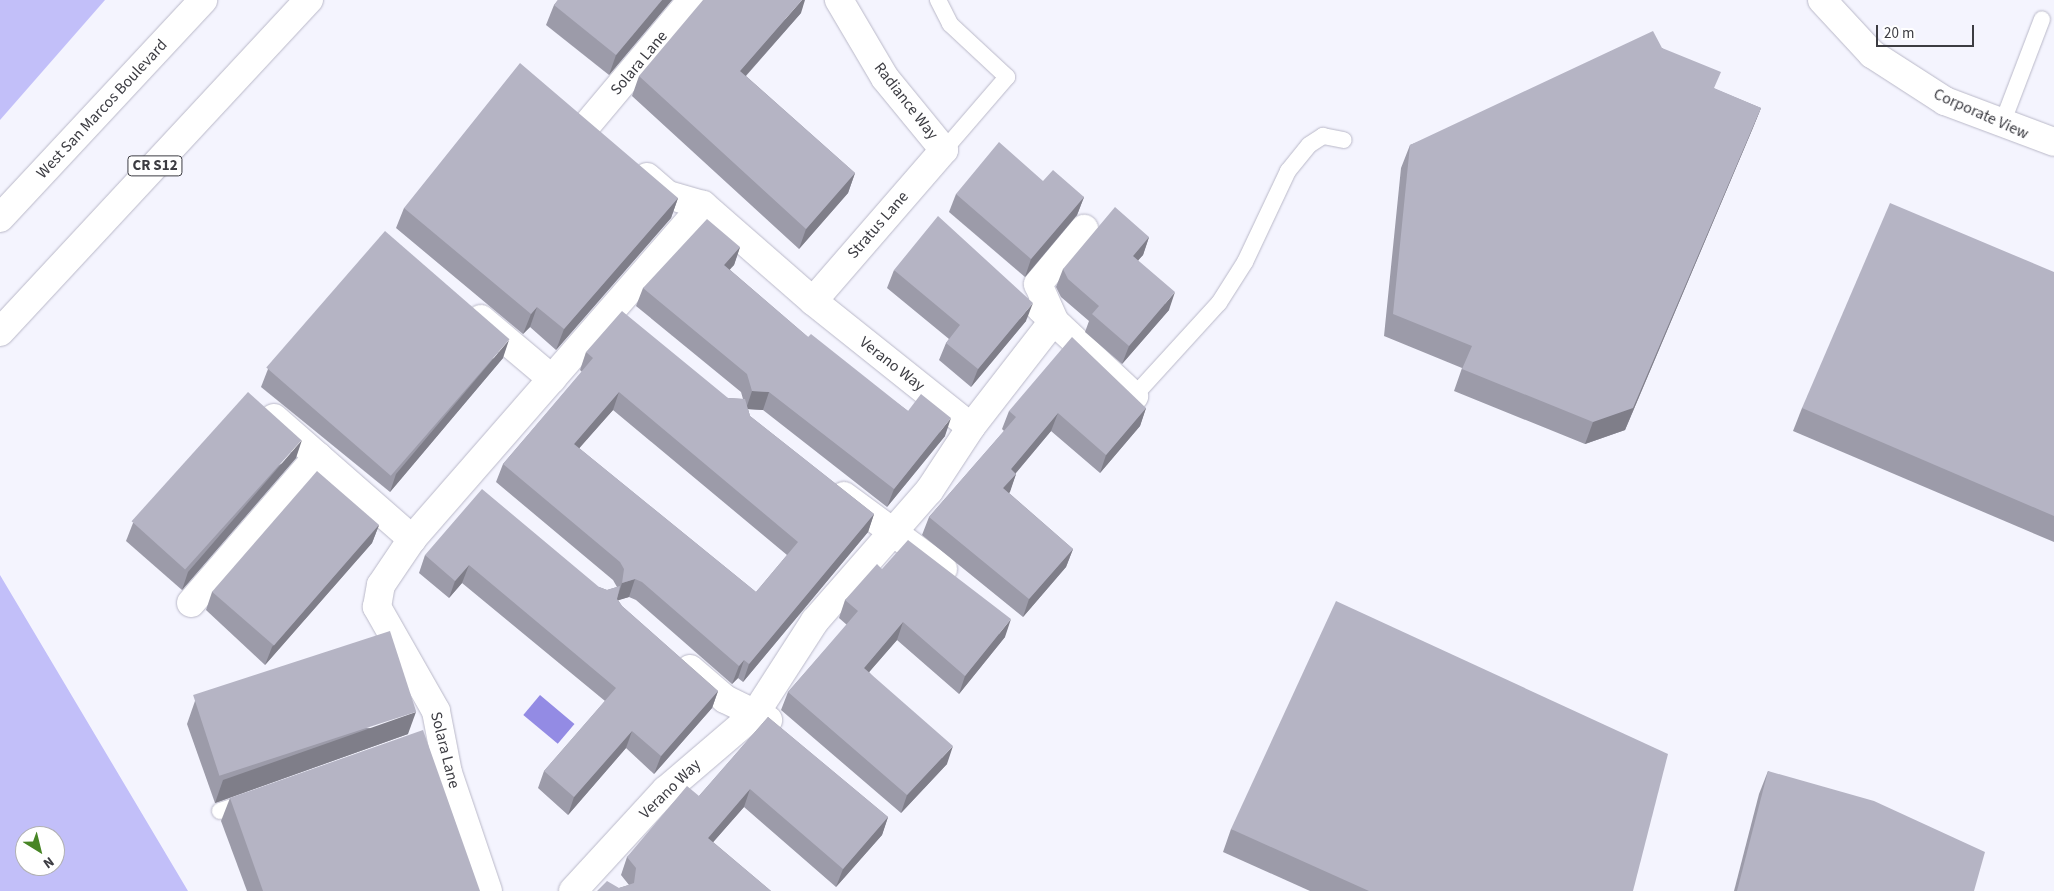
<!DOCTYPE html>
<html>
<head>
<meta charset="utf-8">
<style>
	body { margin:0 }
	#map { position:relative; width:2054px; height:891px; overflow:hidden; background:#f4f4fe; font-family:"Source Sans 3",sans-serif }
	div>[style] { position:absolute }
	.green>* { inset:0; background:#c2bff9 }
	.water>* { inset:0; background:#938be4; transform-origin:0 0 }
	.roads { filter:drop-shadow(0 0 1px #b9b8c8) drop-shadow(0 0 1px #b9b8c8) }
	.service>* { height:16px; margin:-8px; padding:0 8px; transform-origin:8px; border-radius:8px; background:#fff }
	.minor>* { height:28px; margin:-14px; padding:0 14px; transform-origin:14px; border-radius:14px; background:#fff }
	.primary>* { height:28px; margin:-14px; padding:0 14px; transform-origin:14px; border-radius:14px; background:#fff }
	.wall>* { inset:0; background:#9c9ba9 }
	.shaded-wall>* { inset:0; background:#7f7e89 }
	.building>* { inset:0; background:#b5b4c4; transform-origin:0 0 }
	span { translate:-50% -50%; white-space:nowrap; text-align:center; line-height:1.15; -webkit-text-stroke:4.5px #fff; paint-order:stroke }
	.shield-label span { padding:1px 4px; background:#fff; border:1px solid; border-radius:4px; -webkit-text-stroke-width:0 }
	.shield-label { font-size:15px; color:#3c3c42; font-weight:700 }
	.street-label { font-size:16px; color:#3c3c42 }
	.north { position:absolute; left:15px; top:826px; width:50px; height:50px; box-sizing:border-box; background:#fff; border:1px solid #b1b1b3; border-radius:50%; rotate:144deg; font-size:14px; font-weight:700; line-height:20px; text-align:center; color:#3c3c42 }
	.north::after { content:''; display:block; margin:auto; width:18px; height:22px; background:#478525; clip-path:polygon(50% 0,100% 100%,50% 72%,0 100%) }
	.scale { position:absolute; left:1876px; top:25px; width:98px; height:22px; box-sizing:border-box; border:2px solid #3c3c42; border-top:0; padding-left:6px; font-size:15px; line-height:18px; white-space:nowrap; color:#3c3c42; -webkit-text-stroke:4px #fff; paint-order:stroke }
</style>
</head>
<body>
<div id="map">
	<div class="green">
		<div style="clip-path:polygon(0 0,105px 0,0 120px)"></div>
		<div style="clip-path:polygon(evenodd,0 575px,188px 891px,0 891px,0 575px,25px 836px,55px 836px,55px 866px,25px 866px,25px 836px)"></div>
	</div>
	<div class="water">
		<div style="left:540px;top:695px;width:45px;height:26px;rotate:40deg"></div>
	</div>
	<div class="roads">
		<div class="service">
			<div style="left:938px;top:0;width:27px;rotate:63deg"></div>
			<div style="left:950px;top:24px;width:78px;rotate:42.9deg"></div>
			<div style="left:1007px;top:77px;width:96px;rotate:130.8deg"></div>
			<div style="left:2002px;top:124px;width:112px;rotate:-69.1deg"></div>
			<div style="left:1134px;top:396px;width:126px;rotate:-47.6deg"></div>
			<div style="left:1219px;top:303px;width:49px;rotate:-57.6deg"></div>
			<div style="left:1245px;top:262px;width:101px;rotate:-64.7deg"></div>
			<div style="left:1288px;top:171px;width:33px;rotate:-51deg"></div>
			<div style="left:1309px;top:145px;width:17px;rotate:-33deg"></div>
			<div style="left:1323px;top:136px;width:21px;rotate:11deg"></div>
			<div style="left:220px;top:811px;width:28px;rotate:-18deg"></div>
		</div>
		<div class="minor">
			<div style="left:1822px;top:0;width:74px;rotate:47.2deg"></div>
			<div style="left:1872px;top:54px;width:87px;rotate:32.8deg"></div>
			<div style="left:1945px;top:101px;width:116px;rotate:20.6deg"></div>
			<div style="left:587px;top:125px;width:163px;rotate:-50deg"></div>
			<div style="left:647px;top:177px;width:28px;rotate:41deg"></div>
			<div style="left:668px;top:195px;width:36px;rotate:16deg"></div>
			<div style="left:703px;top:205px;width:146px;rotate:41.1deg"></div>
			<div style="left:813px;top:301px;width:202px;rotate:38.6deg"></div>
			<div style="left:813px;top:301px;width:200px;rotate:-49.1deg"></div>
			<div style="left:944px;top:150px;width:93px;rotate:-129.3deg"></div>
			<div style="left:885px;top:78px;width:91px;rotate:-120.5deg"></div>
			<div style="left:1040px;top:308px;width:129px;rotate:43.1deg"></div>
			<div style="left:481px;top:319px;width:93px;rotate:40.2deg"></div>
			<div style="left:274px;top:418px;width:184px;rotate:41.2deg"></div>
			<div style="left:844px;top:496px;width:123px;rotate:36.4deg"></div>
			<div style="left:191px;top:603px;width:194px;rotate:-49.2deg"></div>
			<div style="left:690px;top:669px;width:46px;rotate:40.6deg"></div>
			<div style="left:725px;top:699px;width:48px;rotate:26deg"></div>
			<div style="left:488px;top:891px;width:125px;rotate:-108.7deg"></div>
			<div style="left:448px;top:773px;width:63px;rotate:-101deg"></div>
			<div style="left:436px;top:711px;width:120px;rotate:-119.6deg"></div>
			<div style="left:377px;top:607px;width:22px;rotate:-80deg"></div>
			<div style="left:381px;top:585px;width:55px;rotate:-56deg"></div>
			<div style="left:412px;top:539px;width:443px;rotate:-48.9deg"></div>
			<div style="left:573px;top:891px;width:137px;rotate:-47.4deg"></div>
			<div style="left:666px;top:790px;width:117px;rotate:-40.5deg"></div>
			<div style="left:755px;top:714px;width:111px;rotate:-57.2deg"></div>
			<div style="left:815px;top:621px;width:173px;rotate:-48.8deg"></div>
			<div style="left:929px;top:491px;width:77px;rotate:-56.7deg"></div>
			<div style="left:971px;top:427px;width:135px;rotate:-52.2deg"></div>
			<div style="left:1054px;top:320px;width:39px;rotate:-114deg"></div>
			<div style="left:1038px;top:284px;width:72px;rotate:-50.1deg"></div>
		</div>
		<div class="primary">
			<div style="left:0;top:218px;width:298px;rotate:-47deg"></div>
			<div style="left:0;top:332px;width:454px;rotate:-47.1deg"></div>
		</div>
	</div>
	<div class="wall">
		<div style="clip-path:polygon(558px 0,672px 0,609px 75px,546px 25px,554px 5px)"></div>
		<div style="clip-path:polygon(801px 13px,746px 76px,855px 173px,848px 193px,799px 249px,632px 96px,639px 76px)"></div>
		<div style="clip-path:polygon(1662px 48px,1715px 89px,1761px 108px,1752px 130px,1625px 430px,1585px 444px,1454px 391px,1462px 368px,1384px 336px,1401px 168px,1410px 145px)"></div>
		<div style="clip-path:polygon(1043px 181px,1084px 197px,1077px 215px,1025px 277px,949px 212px,956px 194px)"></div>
		<div style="clip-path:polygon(678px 198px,671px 218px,556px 350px,530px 327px,523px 334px,396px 228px,404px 208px)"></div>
		<div style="clip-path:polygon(1149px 237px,1143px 255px,1138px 260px,1169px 310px,1122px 364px,1085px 332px,1089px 321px,1061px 297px,1056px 287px,1063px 269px)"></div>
		<div style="clip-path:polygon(evenodd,740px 247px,734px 265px,729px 269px,808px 337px,908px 411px,945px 436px,887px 507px,763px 410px,748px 409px,750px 416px,874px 514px,868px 532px,743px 682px,738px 678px,732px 684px,636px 600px,629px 597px,618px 600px,622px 606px,718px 691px,712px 708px,654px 774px,626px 748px,568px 815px,538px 788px,544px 771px,605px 701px,462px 583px,449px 598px,419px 573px,425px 555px,599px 587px,607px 590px,617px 587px,613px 580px,496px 482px,503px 464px,582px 372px,580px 370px,586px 352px,728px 398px,743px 399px,741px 392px,636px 306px,643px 288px,740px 247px,613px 410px,787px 555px,756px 592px,579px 448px,613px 410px)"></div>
		<div style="clip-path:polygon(894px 270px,1026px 321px,971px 387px,939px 360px,946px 343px,949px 339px,887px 288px)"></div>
		<div style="clip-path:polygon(2054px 272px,2054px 542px,1793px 431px,1802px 408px)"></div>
		<div style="clip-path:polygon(503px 358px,390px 492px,261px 387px,268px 369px)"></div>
		<div style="clip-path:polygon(1146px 408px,1140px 426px,1100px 473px,1051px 431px,1016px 473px,1016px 474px,1009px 493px,1073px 549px,1066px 567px,1023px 617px,922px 535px,929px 517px,1004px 431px,1002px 429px,1009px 411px)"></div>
		<div style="clip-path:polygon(296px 458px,182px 590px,126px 541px,133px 523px)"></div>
		<div style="clip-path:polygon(379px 525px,372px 543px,265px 665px,206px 610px,212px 592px)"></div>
		<div style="clip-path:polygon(882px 569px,1005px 637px,959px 694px,897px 640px,869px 672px,947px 764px,901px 813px,781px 710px,788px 692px,847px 625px,839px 618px,845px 600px)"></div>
		<div style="clip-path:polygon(195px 701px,408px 734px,215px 803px,187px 724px)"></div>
		<div style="clip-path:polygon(768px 717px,888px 817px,882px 835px,836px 887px,744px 807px,713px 842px,771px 891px,619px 888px,629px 885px,621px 875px,627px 857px,699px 796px)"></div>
		<div style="clip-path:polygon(1768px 771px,1974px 891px,1734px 891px,1759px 794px)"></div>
		<div style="clip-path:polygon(230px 798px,480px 891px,247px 891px,221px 821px)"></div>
		<div style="clip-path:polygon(1231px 829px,1633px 891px,1310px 891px,1223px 852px)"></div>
	</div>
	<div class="shaded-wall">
		<div style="clip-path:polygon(662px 0,672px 0,609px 75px,616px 55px)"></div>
		<div style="clip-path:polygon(802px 0,805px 0,801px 13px,733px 90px,740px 71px)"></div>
		<div style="clip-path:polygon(1761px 108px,1752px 130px,1625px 430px,1585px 444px,1593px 422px)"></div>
		<div style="clip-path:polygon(855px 173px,848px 193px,799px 249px,806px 229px)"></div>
		<div style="clip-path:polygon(1084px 197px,1077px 215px,1025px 277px,1031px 259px)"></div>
		<div style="clip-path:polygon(678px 198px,671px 218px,556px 350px,564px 329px)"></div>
		<div style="clip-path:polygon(1149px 237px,1143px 255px,1126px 274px,1133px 256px)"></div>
		<div style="clip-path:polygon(740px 247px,734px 265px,718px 283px,724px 265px)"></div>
		<div style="clip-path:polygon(1175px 292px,1169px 310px,1122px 364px,1129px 346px)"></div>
		<div style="clip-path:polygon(1033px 303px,1026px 321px,971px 387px,978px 369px)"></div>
		<div style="clip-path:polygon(537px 307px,530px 327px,523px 334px,531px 314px)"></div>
		<div style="clip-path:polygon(509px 340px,503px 358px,390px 492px,396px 474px)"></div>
		<div style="clip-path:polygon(752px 391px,769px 392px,763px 410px,746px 409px)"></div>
		<div style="clip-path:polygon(619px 392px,613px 410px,568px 461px,574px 444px)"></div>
		<div style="clip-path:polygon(1146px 408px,1140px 426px,1100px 473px,1106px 455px)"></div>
		<div style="clip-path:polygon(1058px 413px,1051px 431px,1004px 487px,1011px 469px)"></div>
		<div style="clip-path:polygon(951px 418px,945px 436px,887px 507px,894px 489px)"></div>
		<div style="clip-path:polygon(302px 440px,296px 458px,182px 590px,188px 572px)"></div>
		<div style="clip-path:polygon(1016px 474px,1010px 492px,997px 506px,1003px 488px)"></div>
		<div style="clip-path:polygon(874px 514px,868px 532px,743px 682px,749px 664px)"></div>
		<div style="clip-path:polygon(379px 525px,372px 543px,265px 665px,272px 647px)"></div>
		<div style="clip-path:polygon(1073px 549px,1066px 567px,1023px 617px,1029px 599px)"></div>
		<div style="clip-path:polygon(469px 565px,462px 583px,449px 598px,455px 581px)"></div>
		<div style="clip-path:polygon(635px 579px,629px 597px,616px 601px,622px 583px)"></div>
		<div style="clip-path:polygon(1011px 619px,1005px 637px,959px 694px,965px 676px)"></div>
		<div style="clip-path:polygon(903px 622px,897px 640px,857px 686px,864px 668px)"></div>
		<div style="clip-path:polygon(744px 660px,738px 678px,732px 684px,739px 666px)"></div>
		<div style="clip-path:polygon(718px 691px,712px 708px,654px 774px,661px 756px)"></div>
		<div style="clip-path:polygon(416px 712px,408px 734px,215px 803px,223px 780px)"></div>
		<div style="clip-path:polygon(632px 731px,626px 748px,568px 815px,574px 797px)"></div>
		<div style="clip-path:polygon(953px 746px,947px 764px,901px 813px,907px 795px)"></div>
		<div style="clip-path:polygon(750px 789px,744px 807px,701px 856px,708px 838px)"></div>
		<div style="clip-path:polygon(888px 817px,882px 835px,836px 887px,843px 869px)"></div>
	</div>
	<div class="building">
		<div style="clip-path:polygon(558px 0,662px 0,616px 55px,554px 5px)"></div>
		<div style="clip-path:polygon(703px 0,802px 0,740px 71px,855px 173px,806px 229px,639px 76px)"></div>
		<div style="clip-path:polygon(1653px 31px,1662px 48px,1721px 72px,1714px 88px,1761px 108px,1633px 408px,1593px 422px,1462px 369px,1472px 346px,1393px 314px,1410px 145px)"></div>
		<div style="clip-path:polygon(520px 63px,678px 198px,564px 329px,537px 307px,531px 314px,404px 208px)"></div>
		<div style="clip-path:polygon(999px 142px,1043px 181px,1053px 170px,1084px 197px,1031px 259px,956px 194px)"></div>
		<div style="clip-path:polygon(1890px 203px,2054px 272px,2054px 516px,1802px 408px)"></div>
		<div style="clip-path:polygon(1115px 207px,1149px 237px,1133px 256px,1175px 292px,1129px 346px,1092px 314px,1099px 306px,1068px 279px,1063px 269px)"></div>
		<div style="clip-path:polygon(938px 216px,1033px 303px,978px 369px,946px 343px,960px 325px,894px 270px)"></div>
		<div style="clip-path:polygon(707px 219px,740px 247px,724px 265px,808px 337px,811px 334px,908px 411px,921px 394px,951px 418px,894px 489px,769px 392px,752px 391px,747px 374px,643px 288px)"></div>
		<div style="left:385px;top:231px;width:165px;height:181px;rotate:41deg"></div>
		<div style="clip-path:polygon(evenodd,622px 311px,728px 398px,745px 399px,750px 416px,874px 514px,749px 664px,744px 660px,739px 666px,642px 582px,635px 579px,622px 583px,624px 569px,620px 562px,503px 464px,593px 358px,586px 352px,622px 311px,619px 392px,798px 542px,756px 592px,574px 444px,619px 392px)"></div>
		<div style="clip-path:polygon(1072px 337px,1146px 408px,1106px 455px,1058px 413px,1011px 469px,1016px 474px,1003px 488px,1073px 549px,1029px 599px,929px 517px,1016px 417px,1009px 411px)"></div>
		<div style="left:248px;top:392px;width:72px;height:174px;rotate:42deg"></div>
		<div style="left:317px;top:471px;width:82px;height:160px;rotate:41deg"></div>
		<div style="clip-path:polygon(482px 489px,599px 587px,607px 590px,620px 586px,617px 599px,622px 606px,718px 691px,661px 756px,632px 731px,574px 797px,544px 771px,616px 688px,469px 565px,455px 581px,425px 555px)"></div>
		<div style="clip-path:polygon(908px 540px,1011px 619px,965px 676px,903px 622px,864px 668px,953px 746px,907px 795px,788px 692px,858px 611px,845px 600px,877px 564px,882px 569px)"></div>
		<div style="clip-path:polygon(1336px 601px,1668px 754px,1633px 891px,1369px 891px,1231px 829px)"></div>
		<div style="left:390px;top:631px;width:85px;height:207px;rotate:72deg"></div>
		<div style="clip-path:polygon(768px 717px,888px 817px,843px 869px,750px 789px,708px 838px,771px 891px,597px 891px,607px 881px,619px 888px,634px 883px,636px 868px,627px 857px,687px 786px,699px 796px)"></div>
		<div style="clip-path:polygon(423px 730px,480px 891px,263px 891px,230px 798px)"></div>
		<div style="clip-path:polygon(1768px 771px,1874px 801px,1985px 852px,1974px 891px,1737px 891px)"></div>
	</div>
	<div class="shield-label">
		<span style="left:155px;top:166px">CR S12</span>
	</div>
	<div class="street-label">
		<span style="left:639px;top:63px;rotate:-50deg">Solara Lane</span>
		<span style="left:906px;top:101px;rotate:52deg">Radiance Way</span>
		<span style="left:102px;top:109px;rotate:-47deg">West San Marcos Boulevard</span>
		<span style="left:1981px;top:114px;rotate:24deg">Corporate View</span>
		<span style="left:878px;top:225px;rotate:-49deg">Stratus Lane</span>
		<span style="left:892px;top:364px;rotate:38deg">Verano Way</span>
		<span style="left:445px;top:750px;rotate:76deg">Solara Lane</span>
		<span style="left:670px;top:789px;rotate:-44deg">Verano Way</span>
	</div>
	<div class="north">N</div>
	<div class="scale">20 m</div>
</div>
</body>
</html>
